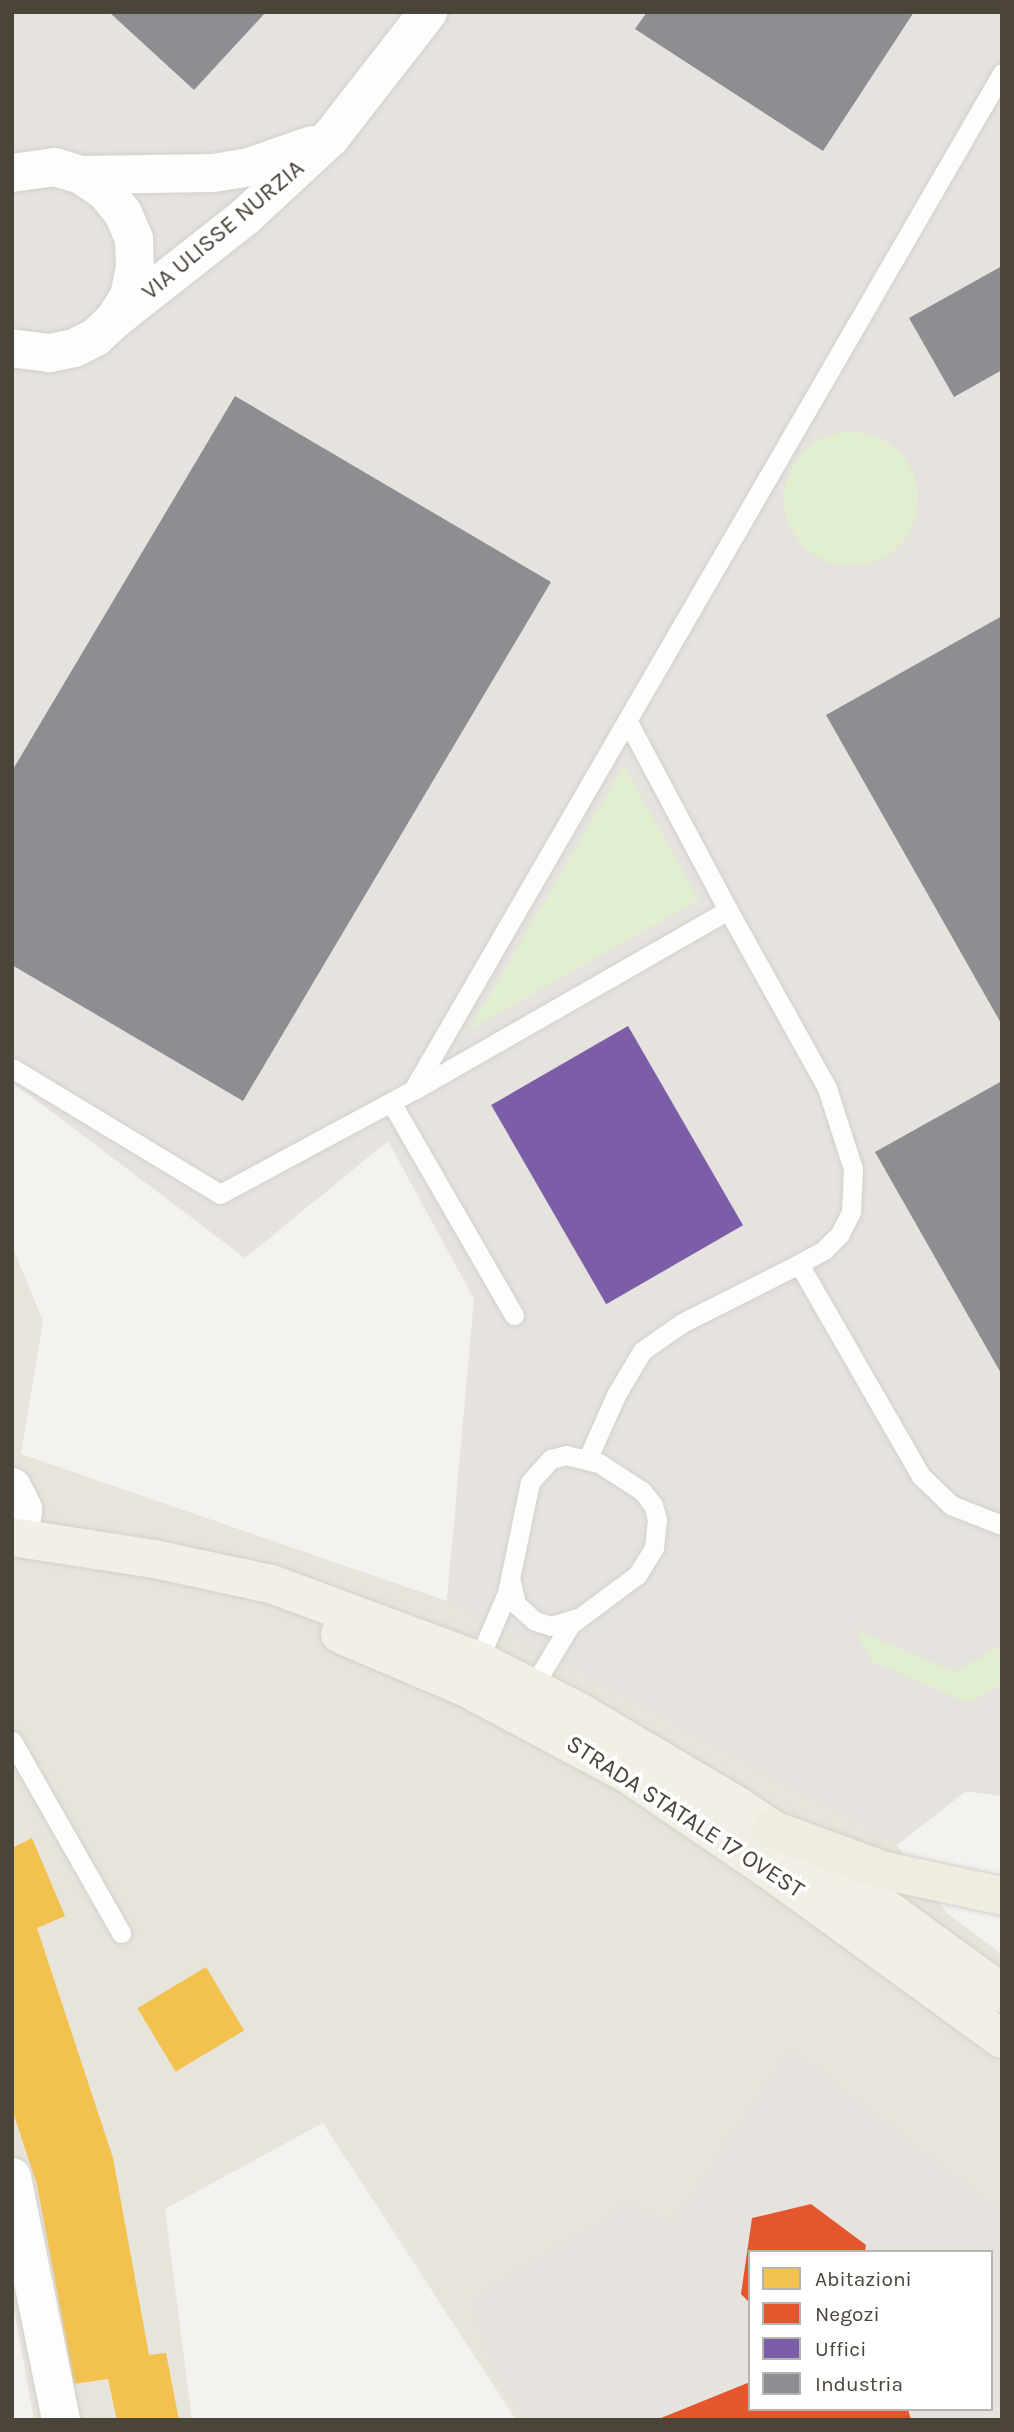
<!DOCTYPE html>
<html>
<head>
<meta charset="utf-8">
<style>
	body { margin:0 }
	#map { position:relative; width:1014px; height:2432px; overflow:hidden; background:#f4f2ee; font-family:Karla,sans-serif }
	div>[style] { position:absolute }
	.residential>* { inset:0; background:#e7e4dc }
	.industrial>* { inset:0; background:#e6e2de }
	.green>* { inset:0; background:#e1eecf }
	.round { border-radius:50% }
	.parking>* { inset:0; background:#e6e3df }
	.homes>* { inset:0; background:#f2c14e; transform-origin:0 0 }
	.shops>* { inset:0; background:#e4572e }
	.offices>* { inset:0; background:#7b5ea7; transform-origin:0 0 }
	.industry>* { inset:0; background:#8d8d92 }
	.roads { filter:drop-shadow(0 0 2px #d2d0cb) drop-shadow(0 0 2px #d2d0cb) }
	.service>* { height:19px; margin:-9.5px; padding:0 9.5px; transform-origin:9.5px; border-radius:9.5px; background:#fdfdfc }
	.minor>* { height:38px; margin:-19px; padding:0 19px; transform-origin:19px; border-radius:19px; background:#fdfdfc }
	.primary>* { height:38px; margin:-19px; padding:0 19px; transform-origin:19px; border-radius:19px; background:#f2efe6 }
	.trunk>* { height:38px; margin:-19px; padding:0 19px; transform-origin:19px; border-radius:19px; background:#f0ece0 }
	span { translate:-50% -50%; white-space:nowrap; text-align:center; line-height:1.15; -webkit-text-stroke:7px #fff; paint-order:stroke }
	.street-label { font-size:24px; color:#4b4439 }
	.frame { position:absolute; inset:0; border:14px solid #4b4439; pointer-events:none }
	.legend { position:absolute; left:748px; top:2250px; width:245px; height:161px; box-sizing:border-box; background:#fff; border:2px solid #b7b4b0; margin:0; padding:9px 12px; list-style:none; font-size:21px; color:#4b4439 }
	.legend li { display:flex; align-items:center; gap:14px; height:35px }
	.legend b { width:35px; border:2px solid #b7b4b0 }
</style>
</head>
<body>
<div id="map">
	<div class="residential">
		<div style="clip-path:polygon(evenodd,12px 1246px,43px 1321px,21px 1454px,447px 1601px,897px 1845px,947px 1913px,1002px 1954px,1002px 2420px,516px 2420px,323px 2123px,165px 2209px,192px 2420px,34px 2420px,12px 2298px,12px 1246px,750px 2252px,991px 2252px,991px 2409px,750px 2409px,750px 2252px)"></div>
	</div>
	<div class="industrial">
		<div style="clip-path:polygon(12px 12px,1002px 12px,1002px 1796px,966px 1791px,897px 1845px,447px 1601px,474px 1299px,388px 1141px,245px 1258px,12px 1082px)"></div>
	</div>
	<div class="green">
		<div class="round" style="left:784px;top:432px;width:134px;height:134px"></div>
		<div style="clip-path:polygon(624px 766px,699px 900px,469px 1030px)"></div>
		<div style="clip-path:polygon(854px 1629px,955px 1672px,1002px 1645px,1002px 1684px,968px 1703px,872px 1662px)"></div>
	</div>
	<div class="parking">
		<div style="clip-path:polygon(587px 1275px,655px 1275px,872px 1661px,968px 1703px,1002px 1684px,1002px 1796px,966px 1791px,897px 1845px,447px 1601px,471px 1339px)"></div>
		<div style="clip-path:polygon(790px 2049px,1002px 2213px,1002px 2420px,911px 2420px,908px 2409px,991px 2409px,991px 2252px,865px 2252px,866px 2244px,811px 2204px,752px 2218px,741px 2294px,750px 2303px,750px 2382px,655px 2420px,524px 2420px,493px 2367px,471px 2299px,606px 2218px,622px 2200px,672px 2224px)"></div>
	</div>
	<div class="homes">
		<div style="clip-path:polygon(32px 1838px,65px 1916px,37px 1928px,113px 2158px,149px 2355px,166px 2353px,179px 2420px,117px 2420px,108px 2379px,74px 2384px,37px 2185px,12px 2109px,12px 1848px)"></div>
		<div style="left:206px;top:1967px;width:74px;height:80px;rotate:59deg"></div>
	</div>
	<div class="shops">
		<div style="clip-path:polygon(811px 2204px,866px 2245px,865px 2252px,750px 2252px,750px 2303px,741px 2294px,752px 2218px)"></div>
		<div style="clip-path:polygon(750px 2382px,750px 2409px,908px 2409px,911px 2420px,656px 2420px)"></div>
	</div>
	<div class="offices">
		<div style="left:628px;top:1026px;width:230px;height:158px;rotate:60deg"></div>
	</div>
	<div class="industry">
		<div style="clip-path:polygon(109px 12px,266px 12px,194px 90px)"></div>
		<div style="clip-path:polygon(647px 12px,914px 12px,823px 151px,635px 29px)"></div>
		<div style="clip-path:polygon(1002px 266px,1002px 370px,954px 397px,909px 318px)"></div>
		<div style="clip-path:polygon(235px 396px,551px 582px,243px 1101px,12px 965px,12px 771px)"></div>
		<div style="clip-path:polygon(1002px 616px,1002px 1025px,826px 715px)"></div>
		<div style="clip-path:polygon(1002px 1081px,1002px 1375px,875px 1152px)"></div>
	</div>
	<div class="roads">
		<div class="service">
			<div style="left:728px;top:910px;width:204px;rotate:60.9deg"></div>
			<div style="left:827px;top:1088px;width:85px;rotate:72.2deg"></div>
			<div style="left:853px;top:1169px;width:43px;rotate:92.7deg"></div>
			<div style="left:851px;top:1212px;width:25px;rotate:117deg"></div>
			<div style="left:840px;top:1234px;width:23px;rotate:135deg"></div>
			<div style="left:824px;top:1250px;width:29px;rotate:151deg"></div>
			<div style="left:12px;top:1068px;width:243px;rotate:31.2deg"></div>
			<div style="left:220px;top:1194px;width:219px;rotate:-28.3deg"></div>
			<div style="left:413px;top:1090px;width:1175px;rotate:-59.92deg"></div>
			<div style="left:414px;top:1090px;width:362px;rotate:-29.8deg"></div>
			<div style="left:728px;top:910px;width:215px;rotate:-118deg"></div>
			<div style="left:392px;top:1104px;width:244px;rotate:60deg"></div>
			<div style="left:588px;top:1458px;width:69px;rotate:-66deg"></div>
			<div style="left:616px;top:1395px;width:51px;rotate:-59.4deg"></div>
			<div style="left:642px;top:1351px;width:49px;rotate:-35deg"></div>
			<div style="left:682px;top:1323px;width:131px;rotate:-26.8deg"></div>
			<div style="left:799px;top:1264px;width:245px;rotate:60.1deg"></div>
			<div style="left:921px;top:1476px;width:42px;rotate:44deg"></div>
			<div style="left:951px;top:1505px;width:55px;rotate:21.4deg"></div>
			<div style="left:511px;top:1582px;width:23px;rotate:77deg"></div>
			<div style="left:516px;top:1604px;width:25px;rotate:42deg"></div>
			<div style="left:535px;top:1621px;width:17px;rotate:17deg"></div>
			<div style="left:551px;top:1626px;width:27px;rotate:-17deg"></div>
			<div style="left:475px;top:1668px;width:82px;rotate:-66.9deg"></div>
			<div style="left:507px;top:1593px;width:113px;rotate:-78.3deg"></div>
			<div style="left:530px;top:1482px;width:31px;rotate:-48deg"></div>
			<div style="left:551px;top:1459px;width:16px;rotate:-15deg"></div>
			<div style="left:566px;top:1455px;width:34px;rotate:14deg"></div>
			<div style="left:599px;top:1463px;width:51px;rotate:33.1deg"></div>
			<div style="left:642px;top:1491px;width:18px;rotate:52deg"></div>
			<div style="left:653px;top:1505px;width:15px;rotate:74deg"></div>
			<div style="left:657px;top:1519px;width:29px;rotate:96deg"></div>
			<div style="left:654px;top:1548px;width:32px;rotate:122deg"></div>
			<div style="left:637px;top:1575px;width:84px;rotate:143.3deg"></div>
			<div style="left:570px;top:1625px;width:79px;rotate:121.1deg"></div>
			<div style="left:12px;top:1741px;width:221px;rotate:60.4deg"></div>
		</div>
		<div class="minor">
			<div style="left:12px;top:173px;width:43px;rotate:-7.9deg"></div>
			<div style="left:55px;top:167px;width:27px;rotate:17deg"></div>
			<div style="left:81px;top:175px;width:29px;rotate:34deg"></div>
			<div style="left:105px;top:191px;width:28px;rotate:51deg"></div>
			<div style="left:123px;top:213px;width:28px;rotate:67deg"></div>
			<div style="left:134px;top:239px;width:29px;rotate:88deg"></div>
			<div style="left:135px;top:268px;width:29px;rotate:102deg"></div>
			<div style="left:129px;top:296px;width:28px;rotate:122deg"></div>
			<div style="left:114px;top:320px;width:25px;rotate:137deg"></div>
			<div style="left:96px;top:337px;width:25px;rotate:153deg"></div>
			<div style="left:74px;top:348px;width:25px;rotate:168deg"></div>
			<div style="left:50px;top:353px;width:38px;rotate:-173deg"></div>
			<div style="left:81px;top:175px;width:132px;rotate:-0.9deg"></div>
			<div style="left:213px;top:173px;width:36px;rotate:-9deg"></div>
			<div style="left:249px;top:167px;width:67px;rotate:-19.2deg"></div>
			<div style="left:114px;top:320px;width:168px;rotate:-38.2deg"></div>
			<div style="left:246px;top:216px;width:115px;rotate:-42.9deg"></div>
			<div style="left:330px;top:138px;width:160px;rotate:-52.1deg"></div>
			<div style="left:12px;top:1487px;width:25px;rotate:63deg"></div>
			<div style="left:23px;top:1509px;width:28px;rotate:96deg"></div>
			<div style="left:12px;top:2177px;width:248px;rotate:78.6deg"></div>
		</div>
		<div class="primary">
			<div style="left:12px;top:1537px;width:144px;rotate:8.8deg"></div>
			<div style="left:154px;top:1559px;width:120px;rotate:12.1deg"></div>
			<div style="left:271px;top:1584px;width:222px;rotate:20.3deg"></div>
			<div style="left:479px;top:1661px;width:114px;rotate:27deg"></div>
			<div style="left:581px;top:1713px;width:184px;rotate:30.7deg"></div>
			<div style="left:739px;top:1807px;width:118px;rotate:34deg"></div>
			<div style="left:837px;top:1873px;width:204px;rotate:36deg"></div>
			<div style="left:340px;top:1634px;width:136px;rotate:23deg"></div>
			<div style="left:465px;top:1687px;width:185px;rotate:28.1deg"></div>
			<div style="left:628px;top:1774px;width:169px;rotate:34.2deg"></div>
			<div style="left:768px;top:1869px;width:289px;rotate:36deg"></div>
		</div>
		<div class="trunk">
			<div style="left:771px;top:1829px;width:118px;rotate:20.3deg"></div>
			<div style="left:882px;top:1870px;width:123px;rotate:12.2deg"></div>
		</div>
	</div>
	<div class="street-label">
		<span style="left:223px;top:230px;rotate:-40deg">VIA ULISSE NURZIA</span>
		<span style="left:685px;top:1817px;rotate:33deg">STRADA STATALE 17 OVEST</span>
	</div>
	<div class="frame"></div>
	<ul class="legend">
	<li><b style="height:19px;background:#f2c14e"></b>Abitazioni</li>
	<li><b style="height:19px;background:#e4572e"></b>Negozi</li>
	<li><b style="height:19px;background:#7b5ea7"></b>Uffici</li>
	<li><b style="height:19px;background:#8d8d92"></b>Industria</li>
	</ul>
</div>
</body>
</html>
